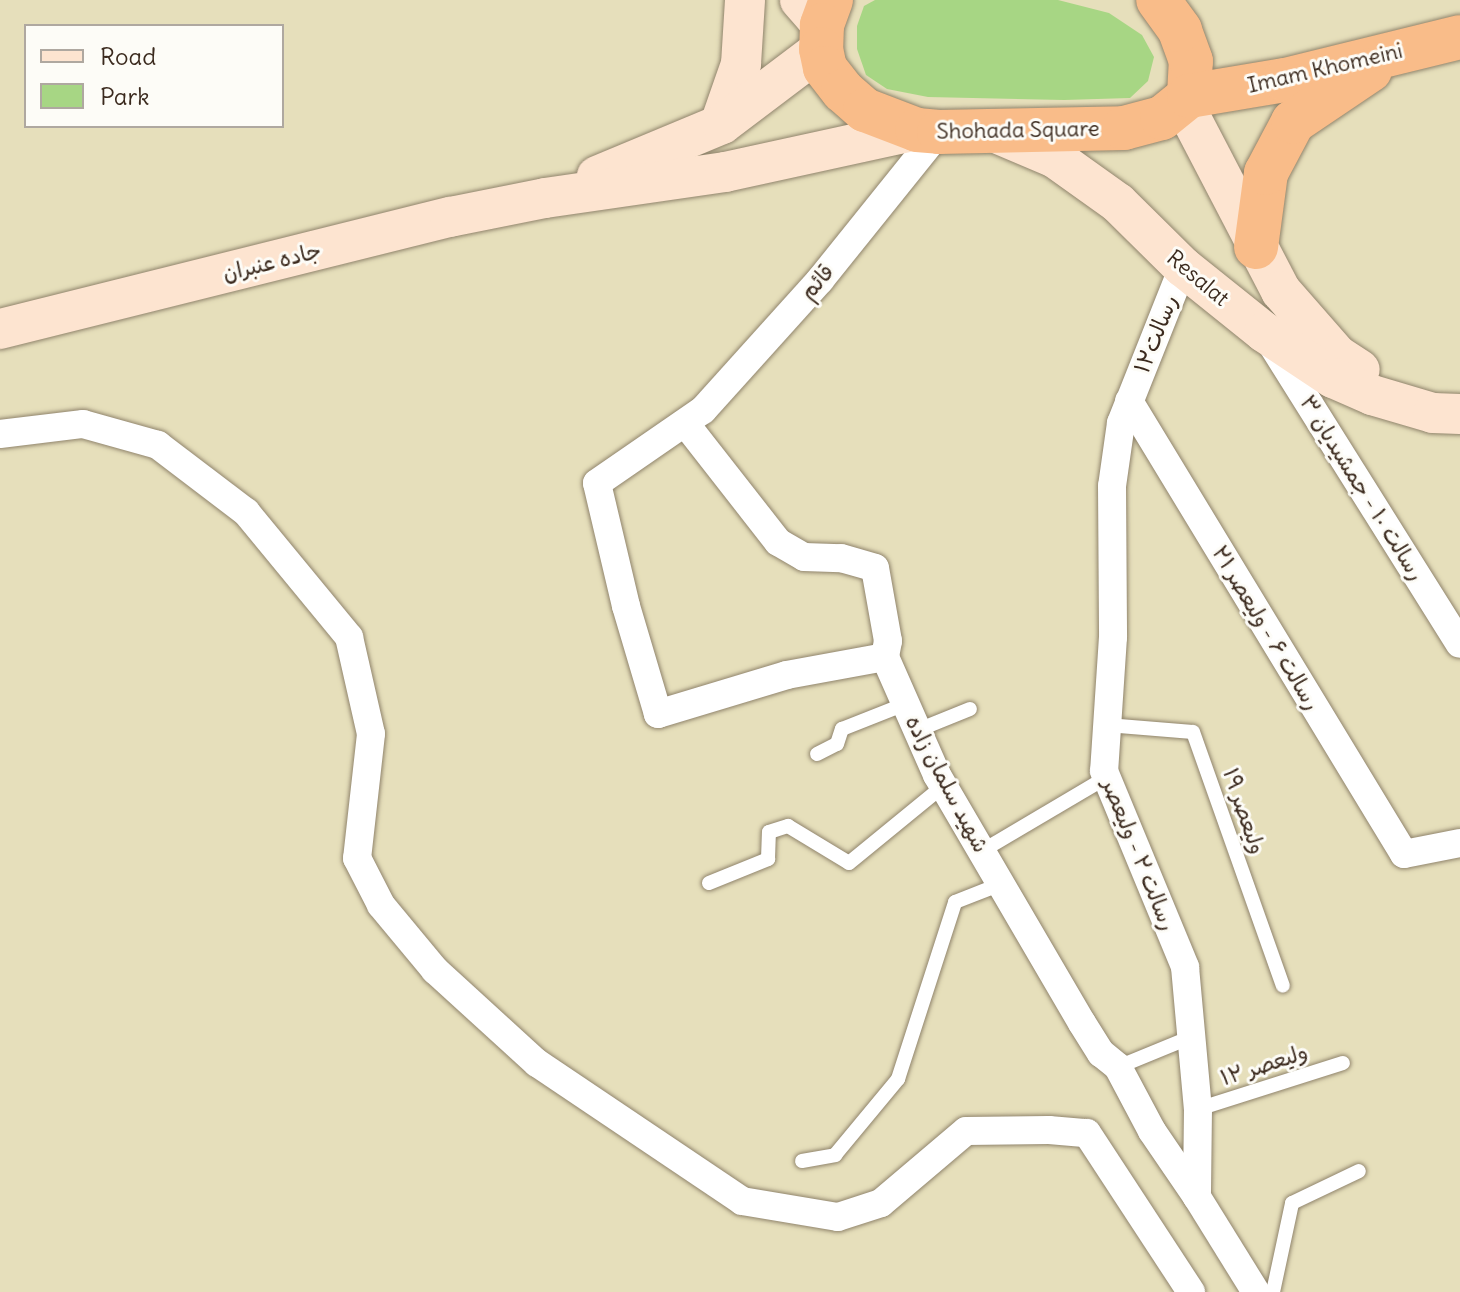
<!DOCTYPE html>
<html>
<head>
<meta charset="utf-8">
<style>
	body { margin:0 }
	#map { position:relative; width:1460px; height:1292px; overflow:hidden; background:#e6dfbb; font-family:Delius,"Playpen Sans Arabic",sans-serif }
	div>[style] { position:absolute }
	.green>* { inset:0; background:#a7d684 }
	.roads { filter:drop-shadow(0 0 2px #90846c) drop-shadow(0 0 2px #90846c) }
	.lane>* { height:14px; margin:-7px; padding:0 7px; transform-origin:7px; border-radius:7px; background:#fff }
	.street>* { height:28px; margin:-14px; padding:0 14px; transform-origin:14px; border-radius:14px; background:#fff }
	.secondary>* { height:40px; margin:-20px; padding:0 20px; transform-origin:20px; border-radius:20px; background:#fde4d0 }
	.highway>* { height:44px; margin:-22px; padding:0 22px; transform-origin:22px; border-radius:22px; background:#f9bc89 }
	span { translate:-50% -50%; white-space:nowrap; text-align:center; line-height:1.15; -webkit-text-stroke:6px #fdfcf7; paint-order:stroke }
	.street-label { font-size:22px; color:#3b2a1e }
	.legend { position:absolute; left:24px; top:24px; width:260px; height:104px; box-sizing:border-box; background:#fdfcf7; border:2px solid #afa8a0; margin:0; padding:10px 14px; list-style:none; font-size:24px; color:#3b2a1e }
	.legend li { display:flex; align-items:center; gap:16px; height:40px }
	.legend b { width:40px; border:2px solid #afa8a0 }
</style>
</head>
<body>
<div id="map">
	<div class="green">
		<div style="clip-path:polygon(875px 0,1058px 0,1109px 13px,1142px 35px,1154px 57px,1148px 81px,1130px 98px,1064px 100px,928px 97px,887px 89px,866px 75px,857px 49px,857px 26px,864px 6px)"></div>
	</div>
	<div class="roads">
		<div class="lane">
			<div style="left:1107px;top:725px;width:86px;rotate:4.7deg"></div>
			<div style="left:1193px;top:732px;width:269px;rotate:70.5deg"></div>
			<div style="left:918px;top:730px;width:56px;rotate:-22deg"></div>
			<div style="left:817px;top:754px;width:22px;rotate:-27deg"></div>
			<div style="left:837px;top:744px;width:16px;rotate:-72deg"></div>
			<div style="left:842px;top:729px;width:68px;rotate:-21.6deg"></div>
			<div style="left:982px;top:851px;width:145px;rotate:-30.6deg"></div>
			<div style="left:709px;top:883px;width:64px;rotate:-22.1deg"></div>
			<div style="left:768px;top:859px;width:27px;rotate:-88deg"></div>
			<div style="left:769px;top:832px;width:20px;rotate:-18deg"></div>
			<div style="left:788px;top:826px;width:71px;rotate:31.2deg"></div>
			<div style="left:849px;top:863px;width:122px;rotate:-39.3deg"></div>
			<div style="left:1118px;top:1067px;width:79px;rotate:-22.3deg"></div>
			<div style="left:1198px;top:1109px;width:152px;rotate:-17.6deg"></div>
			<div style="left:802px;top:1161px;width:34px;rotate:-10deg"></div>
			<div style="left:835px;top:1155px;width:99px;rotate:-50.3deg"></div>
			<div style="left:898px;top:1079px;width:186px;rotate:-72.1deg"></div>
			<div style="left:955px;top:902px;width:49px;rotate:-21.4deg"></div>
			<div style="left:1273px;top:1292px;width:91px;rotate:-77.9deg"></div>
			<div style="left:1292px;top:1203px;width:74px;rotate:-25.5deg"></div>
		</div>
		<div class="street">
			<div style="left:1183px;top:267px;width:168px;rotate:111.7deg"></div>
			<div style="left:1121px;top:423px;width:64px;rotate:98.1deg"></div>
			<div style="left:1112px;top:486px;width:151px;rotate:89.6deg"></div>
			<div style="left:1113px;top:637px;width:134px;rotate:93.8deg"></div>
			<div style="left:1104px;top:771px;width:212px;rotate:67.5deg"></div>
			<div style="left:1185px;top:967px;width:143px;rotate:84.8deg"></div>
			<div style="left:1198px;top:1109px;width:88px;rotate:90.7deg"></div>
			<div style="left:1197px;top:1197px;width:112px;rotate:58.2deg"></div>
			<div style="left:1271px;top:343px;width:355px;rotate:57.9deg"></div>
			<div style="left:1129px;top:401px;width:530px;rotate:58.74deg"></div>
			<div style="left:1404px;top:854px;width:57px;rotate:-11.1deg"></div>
			<div style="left:685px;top:423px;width:151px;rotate:52deg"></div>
			<div style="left:778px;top:542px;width:30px;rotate:30deg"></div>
			<div style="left:804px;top:557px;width:37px;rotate:2deg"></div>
			<div style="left:841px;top:558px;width:35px;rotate:16deg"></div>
			<div style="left:875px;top:568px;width:74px;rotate:79.9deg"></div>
			<div style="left:888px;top:641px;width:16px;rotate:101deg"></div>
			<div style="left:885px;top:657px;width:129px;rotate:66.2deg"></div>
			<div style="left:937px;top:775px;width:287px;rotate:59.7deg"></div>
			<div style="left:1082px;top:1023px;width:36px;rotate:58deg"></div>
			<div style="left:1101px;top:1053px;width:22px;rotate:39deg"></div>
			<div style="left:1118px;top:1067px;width:72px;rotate:62deg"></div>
			<div style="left:1152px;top:1131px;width:80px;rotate:55.7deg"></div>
			<div style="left:0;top:434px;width:84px;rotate:-6.9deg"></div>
			<div style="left:83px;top:424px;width:78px;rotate:15.6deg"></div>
			<div style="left:158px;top:445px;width:111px;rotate:37.3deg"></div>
			<div style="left:246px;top:512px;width:162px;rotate:50.5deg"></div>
			<div style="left:349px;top:637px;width:99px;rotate:77.2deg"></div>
			<div style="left:371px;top:734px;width:125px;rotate:96.4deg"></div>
			<div style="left:357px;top:858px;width:53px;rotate:62.9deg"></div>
			<div style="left:381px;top:905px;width:85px;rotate:50.3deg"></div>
			<div style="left:435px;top:970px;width:138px;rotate:42.4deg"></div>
			<div style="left:537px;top:1063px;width:247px;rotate:33.9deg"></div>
			<div style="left:742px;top:1201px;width:97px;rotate:9.5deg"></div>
			<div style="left:838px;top:1217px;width:45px;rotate:-18deg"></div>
			<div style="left:881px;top:1203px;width:111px;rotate:-40.3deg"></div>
			<div style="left:966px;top:1131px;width:83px;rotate:-0.7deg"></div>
			<div style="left:1049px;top:1130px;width:38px;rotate:5deg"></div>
			<div style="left:1087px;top:1133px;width:190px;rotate:56.8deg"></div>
			<div style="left:885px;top:657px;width:100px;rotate:169.6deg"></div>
			<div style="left:787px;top:675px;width:135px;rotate:163.2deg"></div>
			<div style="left:658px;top:714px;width:113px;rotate:-106.5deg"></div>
			<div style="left:626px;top:606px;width:126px;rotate:-103.3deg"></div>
			<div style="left:597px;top:483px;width:129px;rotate:-34.6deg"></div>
			<div style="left:703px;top:410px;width:175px;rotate:-48deg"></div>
			<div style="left:820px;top:280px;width:190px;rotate:-51.2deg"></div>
		</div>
		<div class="secondary">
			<div style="left:800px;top:0;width:33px;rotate:49deg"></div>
			<div style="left:1182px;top:101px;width:214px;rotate:62.5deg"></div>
			<div style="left:1281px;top:291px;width:85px;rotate:48.8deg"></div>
			<div style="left:1337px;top:355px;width:27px;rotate:33deg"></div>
			<div style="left:720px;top:124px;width:64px;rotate:-70.7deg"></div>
			<div style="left:741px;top:64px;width:64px;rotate:-86.4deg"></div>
			<div style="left:994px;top:132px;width:66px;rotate:23.1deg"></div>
			<div style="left:1055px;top:158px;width:77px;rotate:35.5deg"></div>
			<div style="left:1118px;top:203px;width:91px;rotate:44.6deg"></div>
			<div style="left:1183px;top:267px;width:104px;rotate:38.7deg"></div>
			<div style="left:1264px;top:332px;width:83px;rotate:33.7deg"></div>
			<div style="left:1333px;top:378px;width:43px;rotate:23.6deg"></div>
			<div style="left:1372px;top:395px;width:64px;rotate:16.4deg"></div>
			<div style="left:1433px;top:413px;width:27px;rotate:2deg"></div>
			<div style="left:597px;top:176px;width:135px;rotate:-22.6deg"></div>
			<div style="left:722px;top:124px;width:124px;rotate:-37.1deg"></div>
			<div style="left:0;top:329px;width:464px;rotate:-14deg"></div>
			<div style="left:450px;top:217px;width:97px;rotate:-11.3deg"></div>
			<div style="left:545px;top:198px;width:182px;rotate:-8.2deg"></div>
			<div style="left:725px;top:172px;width:197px;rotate:-12.3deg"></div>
		</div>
		<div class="highway">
			<div style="left:831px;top:0;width:27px;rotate:110deg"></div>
			<div style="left:822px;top:25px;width:24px;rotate:92deg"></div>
			<div style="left:821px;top:49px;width:19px;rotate:78deg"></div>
			<div style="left:825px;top:68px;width:29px;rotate:52deg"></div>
			<div style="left:843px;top:91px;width:29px;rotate:41deg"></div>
			<div style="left:865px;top:110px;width:56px;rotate:21deg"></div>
			<div style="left:917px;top:130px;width:22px;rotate:5deg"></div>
			<div style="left:939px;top:132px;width:185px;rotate:-1.2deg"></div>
			<div style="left:1124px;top:128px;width:39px;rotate:-15deg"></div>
			<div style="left:1162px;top:118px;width:35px;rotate:-39deg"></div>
			<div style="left:1189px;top:96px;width:35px;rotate:-87deg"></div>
			<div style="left:1191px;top:61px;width:33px;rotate:-110deg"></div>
			<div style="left:1180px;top:30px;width:37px;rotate:-126deg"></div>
			<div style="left:1189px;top:96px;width:97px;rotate:-9.5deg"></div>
			<div style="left:1285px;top:80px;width:180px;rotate:-13.8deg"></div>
			<div style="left:1256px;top:247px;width:75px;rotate:-82.3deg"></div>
			<div style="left:1266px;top:173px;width:58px;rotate:-62.1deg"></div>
			<div style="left:1293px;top:122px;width:93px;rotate:-34deg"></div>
		</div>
	</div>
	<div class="street-label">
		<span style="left:1325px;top:68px;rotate:-13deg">Imam Khomeini</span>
		<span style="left:1018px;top:130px;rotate:-1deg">Shohada Square</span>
		<span style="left:272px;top:262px;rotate:-14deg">جاده عنبران</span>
		<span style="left:1198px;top:278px;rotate:40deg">Resalat</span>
		<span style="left:817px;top:282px;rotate:-49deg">قائم</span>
		<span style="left:1156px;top:334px;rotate:-68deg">رسالت۱۲</span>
		<span style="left:1362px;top:488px;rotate:58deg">رسالت ۱۰ - جمشیدیان ۳</span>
		<span style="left:1266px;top:628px;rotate:59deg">رسالت ۶ - ولیعصر ۲۱</span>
		<span style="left:947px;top:784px;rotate:62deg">شهید سلمان زاده</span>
		<span style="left:1244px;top:811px;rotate:71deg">ولیعصر ۱۹</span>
		<span style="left:1139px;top:855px;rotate:68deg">رسالت ۲ - ولیعصر</span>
		<span style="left:1264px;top:1065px;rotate:-18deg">ولیعصر ۱۲</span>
	</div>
	<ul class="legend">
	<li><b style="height:10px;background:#fde4d0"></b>Road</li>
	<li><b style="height:22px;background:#a7d684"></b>Park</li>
	</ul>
</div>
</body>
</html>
